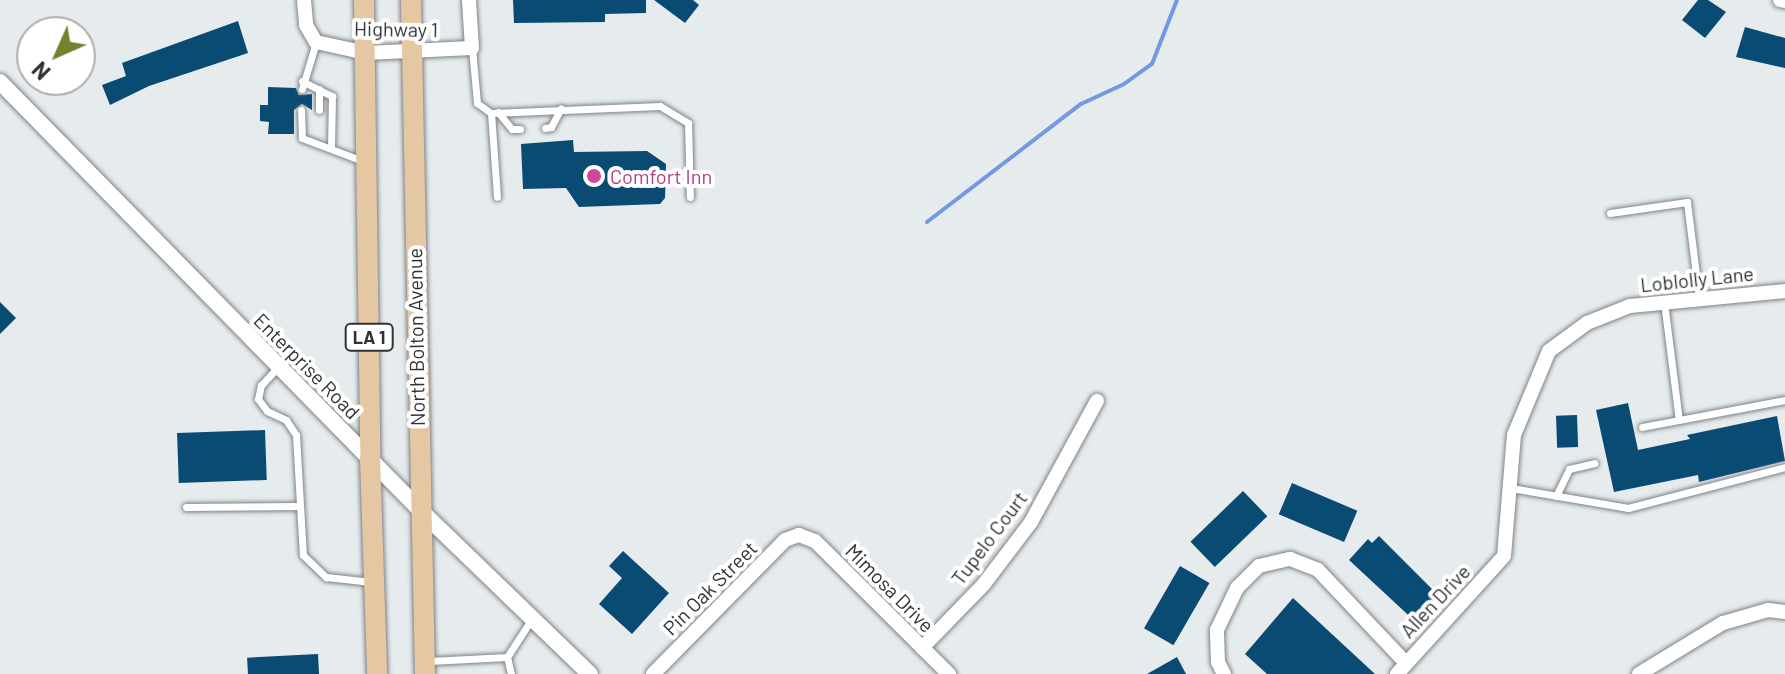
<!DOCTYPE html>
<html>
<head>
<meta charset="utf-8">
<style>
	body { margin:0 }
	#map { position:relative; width:1785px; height:674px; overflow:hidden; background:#e6ebee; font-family:Barlow,sans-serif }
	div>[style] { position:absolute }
	.stream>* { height:4px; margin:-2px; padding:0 2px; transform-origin:2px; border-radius:2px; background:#739ae1 }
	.building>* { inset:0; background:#0a4b73; transform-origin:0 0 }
	.roads { filter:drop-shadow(0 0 2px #7f8386) drop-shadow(0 0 2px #7f8386) }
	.service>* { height:7px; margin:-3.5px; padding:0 3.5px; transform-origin:3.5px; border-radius:3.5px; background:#fff }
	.minor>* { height:14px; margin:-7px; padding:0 7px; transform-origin:7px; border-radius:7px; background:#fff }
	.tertiary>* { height:16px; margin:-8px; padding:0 8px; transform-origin:8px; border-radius:8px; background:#fff }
	.primary>* { height:20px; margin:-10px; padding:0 10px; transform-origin:10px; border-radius:10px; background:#e6c7a3 }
	.dots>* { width:22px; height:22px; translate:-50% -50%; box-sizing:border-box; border:4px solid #fff; border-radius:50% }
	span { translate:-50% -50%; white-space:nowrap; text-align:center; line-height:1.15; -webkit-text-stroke:8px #fff; paint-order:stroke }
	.shield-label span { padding:2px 6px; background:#fff; border:2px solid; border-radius:6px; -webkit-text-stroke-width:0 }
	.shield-label { font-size:18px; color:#2f3132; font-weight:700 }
	.street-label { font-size:20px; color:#2f3132 }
	.hotel-label { font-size:20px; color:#b23c85 }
	.left { translate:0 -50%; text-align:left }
	.north { position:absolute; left:16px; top:16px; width:80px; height:80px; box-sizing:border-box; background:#fff; border:2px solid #acadad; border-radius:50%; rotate:225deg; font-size:22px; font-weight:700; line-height:32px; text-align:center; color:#2f3132 }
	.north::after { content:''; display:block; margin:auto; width:28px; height:36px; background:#75822f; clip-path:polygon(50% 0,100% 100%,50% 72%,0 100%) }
</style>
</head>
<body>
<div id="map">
	<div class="stream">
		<div style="left:927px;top:222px;width:194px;rotate:-37.5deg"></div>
		<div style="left:1081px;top:104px;width:47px;rotate:-24.9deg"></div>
		<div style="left:1124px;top:84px;width:34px;rotate:-36deg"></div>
		<div style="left:1152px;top:64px;width:69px;rotate:-68.7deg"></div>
	</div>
	<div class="building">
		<div style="clip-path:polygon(513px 0,646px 0,646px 13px,605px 14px,605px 22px,514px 23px)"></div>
		<div style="clip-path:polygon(654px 0,693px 0,699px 5px,685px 23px)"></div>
		<div style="clip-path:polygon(1698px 0,1708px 0,1726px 12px,1705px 38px,1682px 20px)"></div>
		<div style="clip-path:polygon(238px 21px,248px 53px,149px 86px,110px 105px,102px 85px,126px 76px,122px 63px)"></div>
		<div style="clip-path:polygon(1745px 27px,1785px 38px,1785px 68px,1736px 57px)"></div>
		<div style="clip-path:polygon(268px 87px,296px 88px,299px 95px,312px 94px,312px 110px,302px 104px,294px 110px,294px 134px,268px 134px,269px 122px,260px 121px,260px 105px,268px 105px)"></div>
		<div style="clip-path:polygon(573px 140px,574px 152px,647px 151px,666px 164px,665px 198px,660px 204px,579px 207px,566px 188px,523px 189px,521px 144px)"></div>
		<div style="clip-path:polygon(0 302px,16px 318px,0 334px)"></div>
		<div style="clip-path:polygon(1628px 403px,1638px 450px,1690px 439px,1687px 435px,1777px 416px,1785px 461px,1699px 482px,1698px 475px,1614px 492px,1596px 410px)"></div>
		<div style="left:1577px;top:415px;width:32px;height:21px;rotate:88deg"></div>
		<div style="left:265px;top:430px;width:50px;height:88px;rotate:88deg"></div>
		<div style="left:1292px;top:483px;width:71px;height:34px;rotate:23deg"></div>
		<div style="left:1243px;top:491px;width:35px;height:73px;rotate:46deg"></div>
		<div style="clip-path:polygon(1379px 536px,1437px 594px,1433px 599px,1440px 605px,1420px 626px,1349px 560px,1368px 539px,1372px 543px)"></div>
		<div style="clip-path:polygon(623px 551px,669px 593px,632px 634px,599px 604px,622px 578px,609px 566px)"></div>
		<div style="left:1180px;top:566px;width:34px;height:72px;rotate:30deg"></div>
		<div style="clip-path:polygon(1293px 598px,1375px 674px,1267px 674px,1245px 654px)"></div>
		<div style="left:318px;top:654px;width:20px;height:71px;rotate:87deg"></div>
		<div style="clip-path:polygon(1177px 657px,1186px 674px,1147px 674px)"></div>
	</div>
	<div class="roads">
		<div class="service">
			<div style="left:472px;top:48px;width:55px;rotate:84.8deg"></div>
			<div style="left:477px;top:103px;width:17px;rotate:36deg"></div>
			<div style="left:491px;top:113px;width:84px;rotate:85.9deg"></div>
			<div style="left:302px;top:81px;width:34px;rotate:27deg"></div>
			<div style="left:332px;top:96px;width:51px;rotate:91.1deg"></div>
			<div style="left:302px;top:89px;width:49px;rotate:-73.4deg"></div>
			<div style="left:301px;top:110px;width:28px;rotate:88deg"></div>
			<div style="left:302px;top:138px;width:65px;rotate:20.7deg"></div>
			<div style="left:319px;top:110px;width:21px;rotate:-90deg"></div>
			<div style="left:498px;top:112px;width:22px;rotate:51deg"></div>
			<div style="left:512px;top:129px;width:8px"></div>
			<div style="left:491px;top:113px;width:169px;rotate:-2.4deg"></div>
			<div style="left:660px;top:106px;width:33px;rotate:31deg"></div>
			<div style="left:688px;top:123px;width:74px;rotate:88.5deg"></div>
			<div style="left:545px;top:128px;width:6px;rotate:-9deg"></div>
			<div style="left:551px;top:127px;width:21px;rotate:-62deg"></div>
			<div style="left:1610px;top:213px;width:78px;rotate:-8.1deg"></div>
			<div style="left:1687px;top:202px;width:97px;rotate:82.9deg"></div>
			<div style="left:1664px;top:302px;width:119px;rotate:82.8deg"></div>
			<div style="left:278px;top:367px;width:25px;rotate:133deg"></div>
			<div style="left:261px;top:385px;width:14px;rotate:102deg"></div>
			<div style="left:258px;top:399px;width:15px;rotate:53deg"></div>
			<div style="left:267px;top:411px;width:21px;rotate:25deg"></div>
			<div style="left:286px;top:420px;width:18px;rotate:56deg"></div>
			<div style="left:296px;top:435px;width:120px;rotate:86.7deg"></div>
			<div style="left:303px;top:555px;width:32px;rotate:44deg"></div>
			<div style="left:326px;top:577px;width:46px;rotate:6.2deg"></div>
			<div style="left:1642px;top:427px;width:146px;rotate:-10.7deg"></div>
			<div style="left:1511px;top:488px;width:119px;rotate:9.7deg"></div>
			<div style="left:1628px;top:508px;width:162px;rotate:-14.6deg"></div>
			<div style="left:1556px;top:496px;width:30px;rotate:-64deg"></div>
			<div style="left:1569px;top:469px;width:26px;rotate:-13deg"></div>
			<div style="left:186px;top:507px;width:112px;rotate:-0.5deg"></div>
			<div style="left:429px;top:661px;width:78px;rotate:-2.9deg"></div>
			<div style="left:511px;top:674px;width:17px;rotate:-103deg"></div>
			<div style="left:507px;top:657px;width:44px;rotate:-57deg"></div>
		</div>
		<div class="minor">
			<div style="left:304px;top:0;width:25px;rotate:85deg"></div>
			<div style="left:306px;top:25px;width:20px;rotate:60deg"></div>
			<div style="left:316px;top:42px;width:51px;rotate:12.4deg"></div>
			<div style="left:366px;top:53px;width:106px;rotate:-2.7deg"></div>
			<div style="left:472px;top:48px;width:48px;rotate:-93.6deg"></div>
			<div style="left:1780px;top:0;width:5px;rotate:11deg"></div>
			<div style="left:922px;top:648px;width:89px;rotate:-45.9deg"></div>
			<div style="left:984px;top:584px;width:78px;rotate:-52.8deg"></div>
			<div style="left:1031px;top:522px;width:138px;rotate:-61.4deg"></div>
			<div style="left:653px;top:674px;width:188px;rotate:-45.4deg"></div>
			<div style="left:785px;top:540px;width:15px;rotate:-20deg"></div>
			<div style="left:799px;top:535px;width:17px;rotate:21deg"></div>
			<div style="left:815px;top:541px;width:189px;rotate:44.8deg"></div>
			<div style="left:1224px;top:674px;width:13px;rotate:-117deg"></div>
			<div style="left:1218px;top:662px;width:32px;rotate:-92deg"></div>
			<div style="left:1217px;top:630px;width:47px;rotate:-64.5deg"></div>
			<div style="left:1237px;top:588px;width:31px;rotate:-45deg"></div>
			<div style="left:1259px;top:566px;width:32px;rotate:-13deg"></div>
			<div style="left:1290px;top:559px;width:30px;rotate:21deg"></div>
			<div style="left:1318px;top:570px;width:127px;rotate:46.6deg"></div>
			<div style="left:1397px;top:674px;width:159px;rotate:-47.8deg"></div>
			<div style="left:1504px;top:556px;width:121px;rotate:-85.3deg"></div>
			<div style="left:1514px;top:435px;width:91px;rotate:-67.4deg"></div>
			<div style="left:1549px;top:351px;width:47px;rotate:-36.4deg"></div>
			<div style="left:1587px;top:323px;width:46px;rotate:-21.6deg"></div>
			<div style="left:1630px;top:306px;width:156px;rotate:-5.5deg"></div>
			<div style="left:1639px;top:674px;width:98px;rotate:-31.3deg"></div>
			<div style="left:1723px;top:623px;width:47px;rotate:-16.1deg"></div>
			<div style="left:1768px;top:610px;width:17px;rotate:7deg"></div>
		</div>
		<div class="tertiary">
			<div style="left:0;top:82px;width:600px;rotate:45.54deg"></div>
			<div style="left:420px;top:510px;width:236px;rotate:44deg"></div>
		</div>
		<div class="primary">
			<div style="left:364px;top:0;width:458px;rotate:89.2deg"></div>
			<div style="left:370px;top:458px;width:216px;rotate:88.1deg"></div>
			<div style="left:411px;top:0;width:674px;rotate:88.81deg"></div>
		</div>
	</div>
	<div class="dots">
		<div style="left:594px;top:176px;background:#d1479c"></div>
	</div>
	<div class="shield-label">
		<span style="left:369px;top:337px">LA 1</span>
	</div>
	<div class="street-label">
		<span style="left:396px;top:29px;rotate:1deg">Highway 1</span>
		<span style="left:1697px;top:279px;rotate:-6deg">Loblolly Lane</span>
		<span style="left:416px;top:337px;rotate:-91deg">North Bolton Avenue</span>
		<span style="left:307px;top:366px;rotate:45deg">Enterprise Road</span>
		<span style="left:989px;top:538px;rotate:-53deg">Tupelo Court</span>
		<span style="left:710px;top:588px;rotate:-45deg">Pin Oak Street</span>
		<span style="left:890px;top:588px;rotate:45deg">Mimosa Drive</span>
		<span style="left:1435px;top:601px;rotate:-47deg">Allen Drive</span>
	</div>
	<div class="hotel-label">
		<span class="left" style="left:610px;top:176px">Comfort Inn</span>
	</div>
	<div class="north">N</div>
</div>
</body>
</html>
